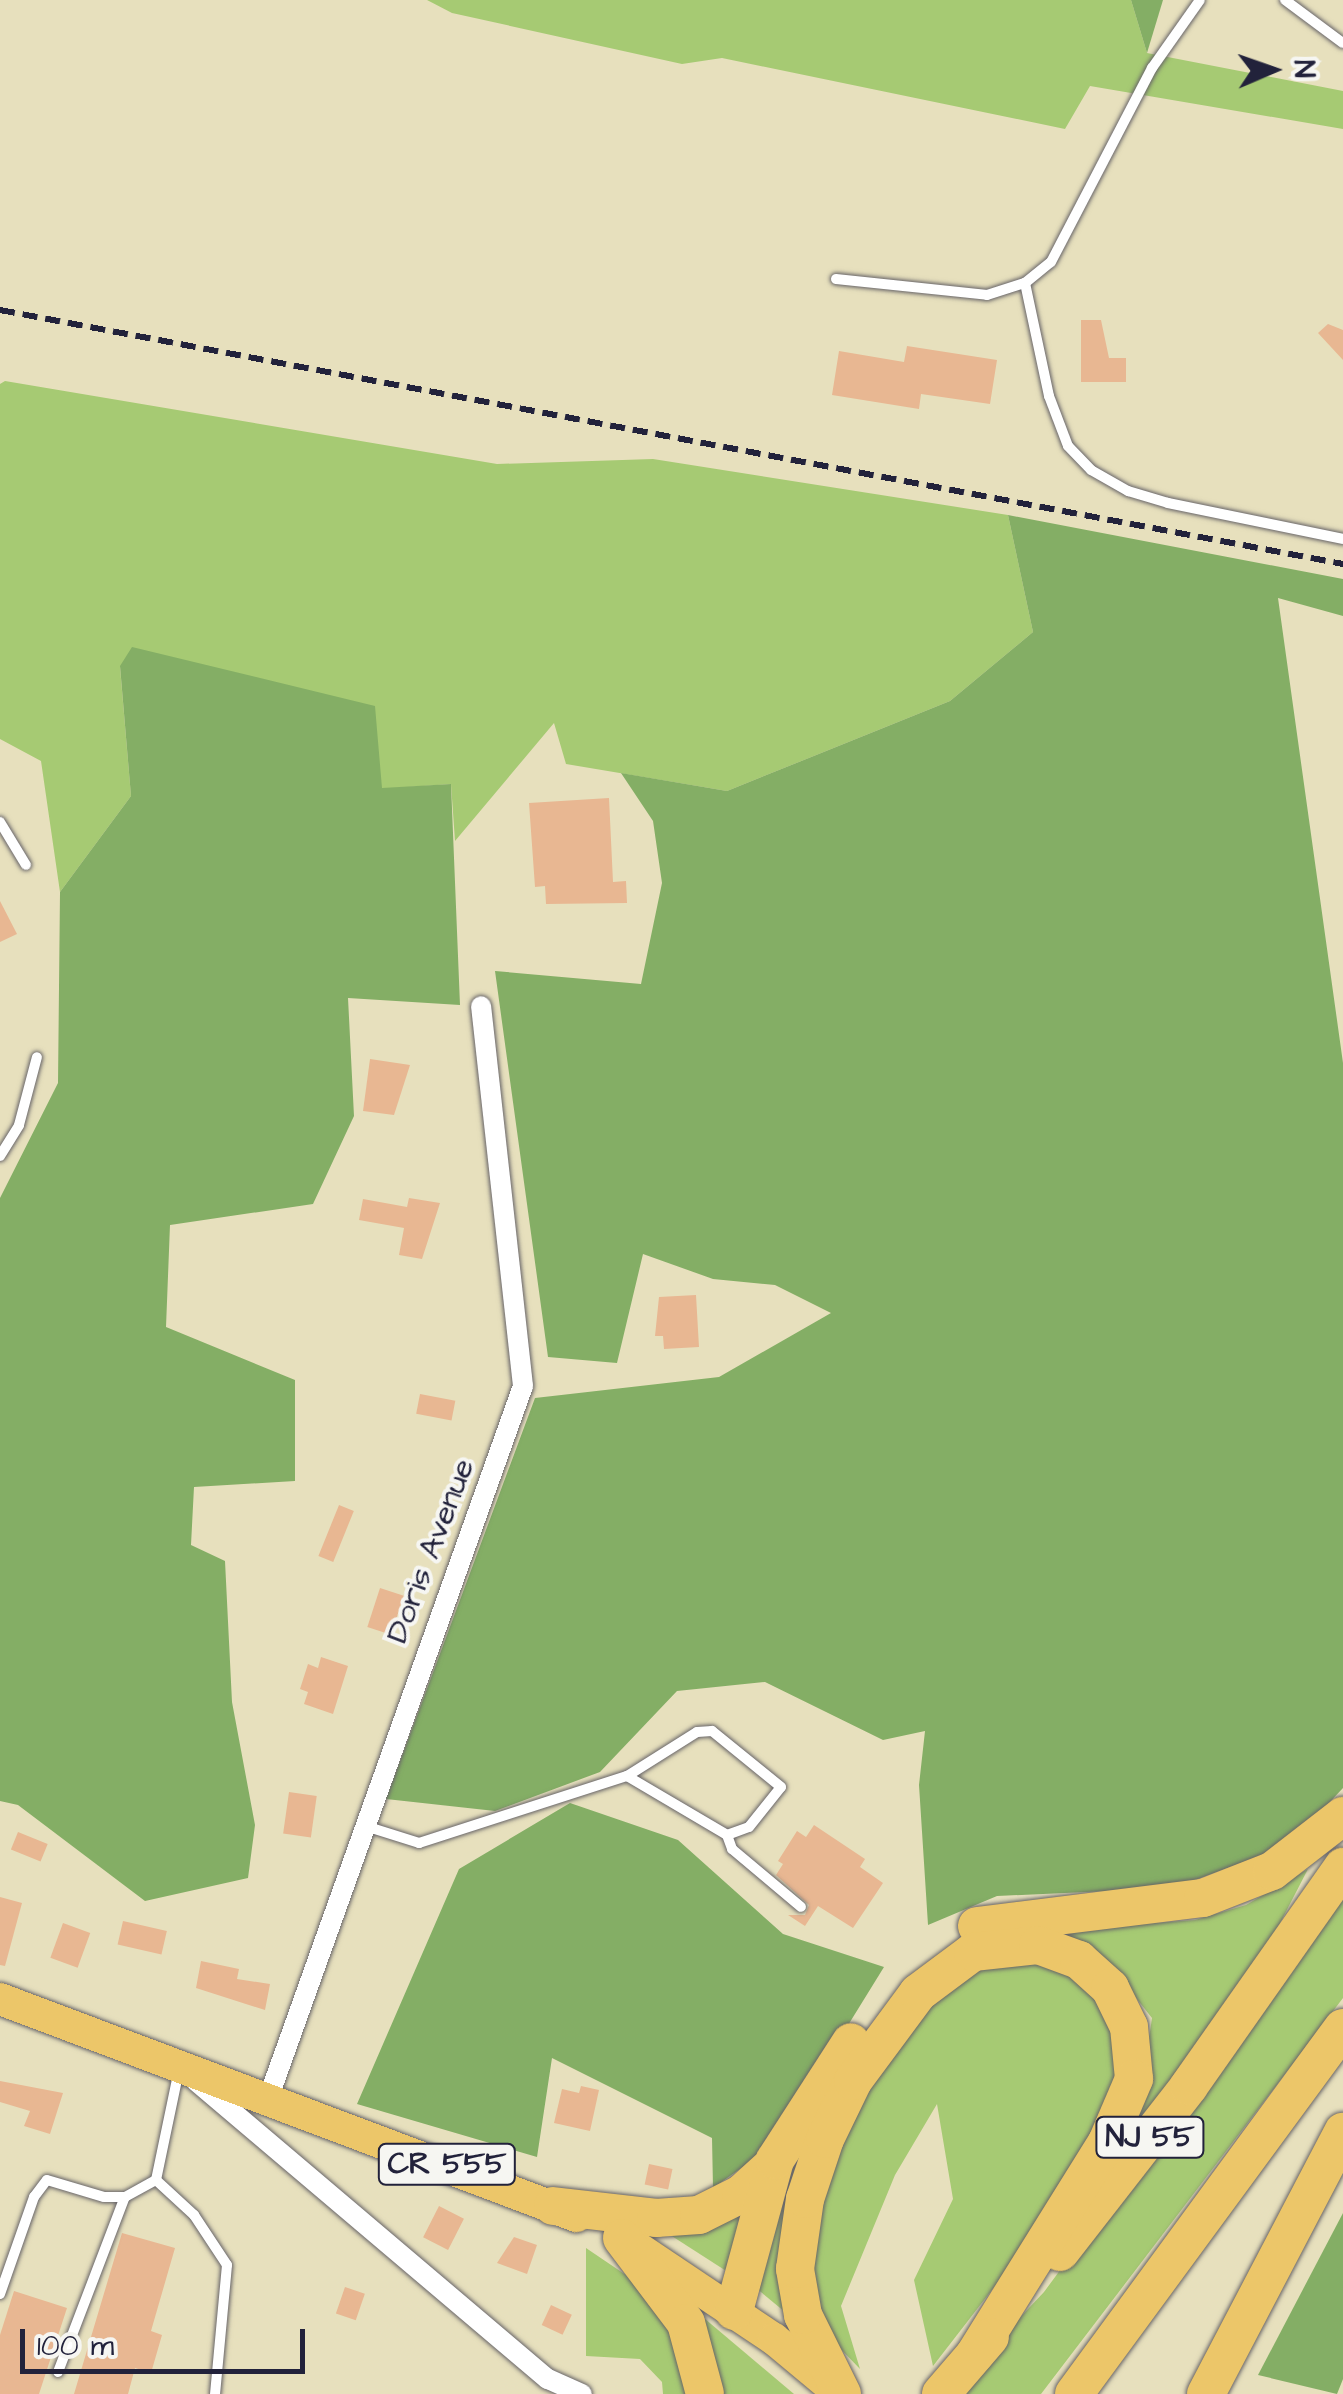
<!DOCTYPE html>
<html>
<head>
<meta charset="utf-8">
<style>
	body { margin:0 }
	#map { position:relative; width:1343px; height:2394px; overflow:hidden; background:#e7e0bd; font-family:"Architects Daughter",sans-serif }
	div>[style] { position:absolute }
	.green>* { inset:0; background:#a6ca73 }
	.forest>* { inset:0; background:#84ae65 }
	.building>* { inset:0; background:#e8b792; transform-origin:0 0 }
	.roads { filter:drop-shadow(0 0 2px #676468) drop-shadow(0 0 2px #676468) }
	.lane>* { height:10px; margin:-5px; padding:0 5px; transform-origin:5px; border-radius:5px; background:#fff }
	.street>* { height:20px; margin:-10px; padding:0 10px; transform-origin:10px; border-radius:10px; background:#fff }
	.primary>* { height:32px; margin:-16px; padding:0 16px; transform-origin:16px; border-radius:16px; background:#ecc669 }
	.highway>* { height:38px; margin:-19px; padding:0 19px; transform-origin:19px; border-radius:19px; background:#ecc669 }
	.rail>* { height:6px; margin-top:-3px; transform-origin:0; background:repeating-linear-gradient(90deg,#22223b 0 15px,transparent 0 23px) }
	span { translate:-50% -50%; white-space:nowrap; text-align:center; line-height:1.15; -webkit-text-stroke:8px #f6f6f2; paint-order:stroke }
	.shield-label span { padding:2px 8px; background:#f6f6f2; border:2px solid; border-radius:8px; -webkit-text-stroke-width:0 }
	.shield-label { font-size:30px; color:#22223b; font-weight:700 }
	.street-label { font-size:32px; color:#22223b }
	.north { position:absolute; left:1223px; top:20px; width:100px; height:100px; -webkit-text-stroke:8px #f6f6f2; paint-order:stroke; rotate:88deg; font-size:28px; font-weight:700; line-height:40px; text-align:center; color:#22223b }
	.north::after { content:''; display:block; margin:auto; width:35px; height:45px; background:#22223b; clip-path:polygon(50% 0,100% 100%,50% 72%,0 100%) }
	.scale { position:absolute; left:20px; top:2329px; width:285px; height:45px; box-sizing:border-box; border:5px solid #22223b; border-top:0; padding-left:12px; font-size:30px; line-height:35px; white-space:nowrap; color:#22223b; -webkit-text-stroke:8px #f6f6f2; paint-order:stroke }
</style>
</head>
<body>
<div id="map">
	<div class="green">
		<div style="clip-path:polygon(427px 0,1131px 0,1147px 53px,1343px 91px,1343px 129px,1090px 86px,1065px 129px,722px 58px,682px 64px,452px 13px)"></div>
		<div style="clip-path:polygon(5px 381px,497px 464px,653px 459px,1008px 515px,1033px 632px,950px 701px,727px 791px,566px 764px,554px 723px,455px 841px,451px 784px,381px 789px,120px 667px,131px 796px,60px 892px,41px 761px,0 739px,0 384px)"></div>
		<div style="clip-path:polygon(1308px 1869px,1247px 1987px,1136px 2128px,1152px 2018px,1106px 1960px,1033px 1932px,1195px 1920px,1246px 1905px)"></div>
		<div style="clip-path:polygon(1343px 1886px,1343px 1998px,1041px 2394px,948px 2394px,1044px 2292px)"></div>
		<div style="clip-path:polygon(1006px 1955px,1066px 1965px,1104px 1997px,1123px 2084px,1005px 2273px,933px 2366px,914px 2280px,953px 2199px,937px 2104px,895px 2175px,841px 2306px,860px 2369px,834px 2342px,812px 2285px,813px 2218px,847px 2118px,945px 1983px)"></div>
		<div style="clip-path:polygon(821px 2113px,791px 2317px,750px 2283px,766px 2221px)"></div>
		<div style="clip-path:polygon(741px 2212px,734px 2276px,664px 2231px)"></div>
		<div style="clip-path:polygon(586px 2248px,654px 2294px,690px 2350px,691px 2394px,663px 2394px,662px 2382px,640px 2359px,586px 2356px)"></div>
		<div style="clip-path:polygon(698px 2313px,794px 2394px,716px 2394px)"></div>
	</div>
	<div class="forest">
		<div style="clip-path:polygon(1131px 0,1163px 0,1147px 53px)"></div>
		<div style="clip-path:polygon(1008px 515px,1343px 579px,1343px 616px,1278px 598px,1343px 1063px,1343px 1788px,1288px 1846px,1173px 1888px,997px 1896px,928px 1925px,919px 1785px,925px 1731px,883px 1740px,765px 1682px,677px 1691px,600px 1772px,495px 1811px,386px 1799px,535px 1398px,719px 1377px,831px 1313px,775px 1285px,713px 1279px,643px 1254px,617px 1363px,548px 1357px,495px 971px,641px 984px,662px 883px,653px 821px,621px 773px,727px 791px,950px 701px,1033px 632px)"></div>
		<div style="clip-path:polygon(132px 647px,375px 706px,382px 788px,451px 784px,460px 1005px,348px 998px,354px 1116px,313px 1204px,170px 1225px,166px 1327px,295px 1380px,295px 1481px,194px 1487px,191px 1545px,225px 1561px,232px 1702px,255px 1825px,248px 1878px,145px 1901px,18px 1805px,0 1801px,0 1198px,58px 1083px,60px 892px,131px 796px,120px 666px)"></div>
		<div style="clip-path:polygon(570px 1803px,678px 1840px,783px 1934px,884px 1967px,774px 2145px,713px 2188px,712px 2138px,552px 2058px,537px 2157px,357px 2104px,459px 1869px)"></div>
		<div style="clip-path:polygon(1343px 2213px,1343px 2379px,1337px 2394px,1258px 2375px)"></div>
	</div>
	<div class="building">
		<div style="clip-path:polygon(1081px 320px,1101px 320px,1109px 358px,1126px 358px,1126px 382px,1081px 382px)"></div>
		<div style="clip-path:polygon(1328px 324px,1343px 330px,1343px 360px,1318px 333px)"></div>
		<div style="clip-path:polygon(907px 346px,997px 360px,990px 404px,921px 394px,919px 409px,832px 395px,839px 351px,904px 362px)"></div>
		<div style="clip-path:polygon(609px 798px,613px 882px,626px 881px,627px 903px,546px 904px,545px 886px,535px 887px,529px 803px)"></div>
		<div style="clip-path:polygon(0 901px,17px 934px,0 942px)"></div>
		<div style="clip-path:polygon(370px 1059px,410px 1065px,394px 1115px,363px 1111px)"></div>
		<div style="clip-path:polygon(409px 1198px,440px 1203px,422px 1259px,399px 1255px,404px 1228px,359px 1220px,363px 1199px,407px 1207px)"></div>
		<div style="clip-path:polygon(696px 1295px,699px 1347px,664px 1349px,663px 1336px,655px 1336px,659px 1297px)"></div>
		<div style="left:420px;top:1394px;width:36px;height:20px;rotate:11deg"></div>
		<div style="left:339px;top:1505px;width:16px;height:55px;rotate:22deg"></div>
		<div style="left:380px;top:1588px;width:25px;height:41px;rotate:18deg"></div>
		<div style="clip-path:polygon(321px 1657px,348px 1666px,333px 1714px,304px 1704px,308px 1692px,300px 1689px,308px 1664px,318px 1668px)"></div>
		<div style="left:289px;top:1792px;width:28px;height:42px;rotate:8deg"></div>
		<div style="clip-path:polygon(814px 1825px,865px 1859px,860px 1867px,883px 1883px,853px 1928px,818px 1906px,805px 1926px,788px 1915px,805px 1915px,809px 1905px,776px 1875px,783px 1864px,778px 1861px,797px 1831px,806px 1837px)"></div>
		<div style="left:18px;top:1832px;width:32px;height:19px;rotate:22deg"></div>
		<div style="clip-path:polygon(0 1897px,22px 1903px,5px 1966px,0 1965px)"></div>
		<div style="left:123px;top:1921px;width:45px;height:24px;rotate:13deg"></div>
		<div style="left:63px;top:1923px;width:29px;height:37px;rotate:20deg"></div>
		<div style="clip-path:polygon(201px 1961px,239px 1969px,237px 1979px,270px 1984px,265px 2010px,196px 1988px)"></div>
		<div style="clip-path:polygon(0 2081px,63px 2093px,50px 2134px,24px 2126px,30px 2111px,0 2102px)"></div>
		<div style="clip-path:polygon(581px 2086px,599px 2090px,590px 2131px,554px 2123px,562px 2089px,579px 2093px)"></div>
		<div style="left:649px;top:2164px;width:24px;height:21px;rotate:12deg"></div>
		<div style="left:439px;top:2206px;width:28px;height:35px;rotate:27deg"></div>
		<div style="clip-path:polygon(122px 2233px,175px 2248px,151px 2331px,162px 2335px,151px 2373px,135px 2368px,128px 2394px,74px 2394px)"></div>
		<div style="clip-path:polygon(514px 2237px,537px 2245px,527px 2274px,497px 2263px)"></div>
		<div style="left:345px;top:2287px;width:21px;height:28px;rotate:19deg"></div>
		<div style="clip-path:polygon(14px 2291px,67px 2308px,39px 2394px,0 2394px,0 2335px)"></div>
		<div style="left:551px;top:2305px;width:23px;height:22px;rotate:25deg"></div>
	</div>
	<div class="roads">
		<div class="lane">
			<div style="left:1285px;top:0;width:72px;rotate:36.6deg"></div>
			<div style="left:836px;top:279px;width:152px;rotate:6deg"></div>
			<div style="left:987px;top:295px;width:40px;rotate:-18deg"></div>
			<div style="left:1025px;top:283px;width:33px;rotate:-39deg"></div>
			<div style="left:1051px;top:262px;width:219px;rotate:-62.5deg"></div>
			<div style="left:1152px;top:68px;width:83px;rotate:-54.8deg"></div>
			<div style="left:1025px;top:283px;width:116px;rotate:78deg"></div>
			<div style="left:1049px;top:396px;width:53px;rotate:69.2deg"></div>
			<div style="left:1068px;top:446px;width:33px;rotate:46deg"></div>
			<div style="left:1091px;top:470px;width:43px;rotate:29.6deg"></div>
			<div style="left:1128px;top:491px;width:42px;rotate:16.7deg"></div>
			<div style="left:1168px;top:503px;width:179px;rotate:11.6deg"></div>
			<div style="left:0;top:822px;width:50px;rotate:58.8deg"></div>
			<div style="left:0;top:1156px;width:36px;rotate:-58deg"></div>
			<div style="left:19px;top:1125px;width:70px;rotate:-75.2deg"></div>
			<div style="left:362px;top:1825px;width:60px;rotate:17.5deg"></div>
			<div style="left:419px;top:1843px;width:219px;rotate:-17.9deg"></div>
			<div style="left:627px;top:1776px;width:116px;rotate:30.5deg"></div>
			<div style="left:727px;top:1835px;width:23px;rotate:-20deg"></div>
			<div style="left:749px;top:1827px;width:51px;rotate:-51.3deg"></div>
			<div style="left:781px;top:1787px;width:89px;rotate:-140.9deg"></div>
			<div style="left:712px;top:1731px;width:15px;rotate:176deg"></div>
			<div style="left:697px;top:1732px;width:83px;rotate:147.8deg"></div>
			<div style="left:727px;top:1835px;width:15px;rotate:70deg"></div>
			<div style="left:732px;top:1849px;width:90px;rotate:40deg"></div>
			<div style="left:156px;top:2180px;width:52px;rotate:42.6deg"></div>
			<div style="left:194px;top:2215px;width:60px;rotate:56.6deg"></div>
			<div style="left:227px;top:2265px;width:130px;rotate:95.3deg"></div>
			<div style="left:0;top:2294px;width:103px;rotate:-70.7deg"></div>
			<div style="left:34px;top:2197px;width:21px;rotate:-53deg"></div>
			<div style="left:47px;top:2180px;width:59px;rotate:16.6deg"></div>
			<div style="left:104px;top:2197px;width:21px"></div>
			<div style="left:125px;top:2197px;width:35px;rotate:-29deg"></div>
			<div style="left:156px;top:2180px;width:112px;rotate:-78.2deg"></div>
			<div style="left:58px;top:2372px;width:187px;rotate:-69.1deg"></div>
		</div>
		<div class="street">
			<div style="left:196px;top:2081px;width:461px;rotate:40.3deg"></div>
			<div style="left:548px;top:2379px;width:37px;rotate:24deg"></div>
			<div style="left:268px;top:2099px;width:757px;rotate:-70.32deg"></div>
			<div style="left:523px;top:1386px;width:382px;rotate:-96.3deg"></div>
		</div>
		<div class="primary">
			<div style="left:0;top:1999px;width:616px;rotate:20.64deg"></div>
			<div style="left:629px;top:2242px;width:174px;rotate:33.8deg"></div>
			<div style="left:774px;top:2339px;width:86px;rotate:39.8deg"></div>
		</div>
		<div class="highway">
			<div style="left:977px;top:1926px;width:228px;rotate:-7.1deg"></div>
			<div style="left:1203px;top:1898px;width:74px;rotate:-21.4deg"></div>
			<div style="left:1272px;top:1871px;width:90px;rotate:-37.8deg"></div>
			<div style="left:553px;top:2206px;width:104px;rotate:6.6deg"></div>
			<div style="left:656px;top:2218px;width:43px;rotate:-4deg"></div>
			<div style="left:699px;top:2215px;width:47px;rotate:-26.6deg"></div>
			<div style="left:741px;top:2194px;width:40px;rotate:-42deg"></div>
			<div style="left:622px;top:2238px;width:106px;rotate:53deg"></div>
			<div style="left:686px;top:2323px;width:73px;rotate:75deg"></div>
			<div style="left:1060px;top:2252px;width:210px;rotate:-52.1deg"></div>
			<div style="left:1189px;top:2086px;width:268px;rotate:-54.9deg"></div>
			<div style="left:734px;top:2311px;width:156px;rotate:-74.8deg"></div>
			<div style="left:775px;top:2160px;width:140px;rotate:-57.2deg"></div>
			<div style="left:842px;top:2394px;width:88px;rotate:-116.3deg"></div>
			<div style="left:803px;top:2315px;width:47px;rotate:-99.9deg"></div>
			<div style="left:795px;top:2269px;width:71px;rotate:-81.9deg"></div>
			<div style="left:805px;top:2199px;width:63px;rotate:-71.6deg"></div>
			<div style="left:825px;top:2139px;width:64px;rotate:-64.2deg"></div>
			<div style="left:853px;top:2081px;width:109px;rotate:-53.5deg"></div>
			<div style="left:918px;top:1993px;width:69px;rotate:-36.7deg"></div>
			<div style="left:973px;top:1952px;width:65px;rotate:-6.1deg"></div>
			<div style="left:1038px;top:1945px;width:44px;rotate:20.1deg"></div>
			<div style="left:1079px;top:1960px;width:42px;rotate:42.1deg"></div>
			<div style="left:1110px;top:1988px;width:43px;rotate:64deg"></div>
			<div style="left:1129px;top:2027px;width:52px;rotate:84.5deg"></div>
			<div style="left:1134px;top:2079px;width:69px;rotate:113.2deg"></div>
			<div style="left:1107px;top:2142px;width:250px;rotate:121.9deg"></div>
			<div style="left:941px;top:2394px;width:75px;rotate:-49.3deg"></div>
			<div style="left:1074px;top:2394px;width:454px;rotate:-53.7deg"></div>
			<div style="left:1206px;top:2394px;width:296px;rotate:-62.4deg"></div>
		</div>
	</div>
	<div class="rail">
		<div style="left:0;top:310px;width:1367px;rotate:10.71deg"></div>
	</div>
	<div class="shield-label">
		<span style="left:1150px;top:2137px">NJ 55</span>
		<span style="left:447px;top:2164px">CR 555</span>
	</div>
	<div class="street-label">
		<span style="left:431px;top:1551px;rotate:-69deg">Doris Avenue</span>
	</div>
	<div class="north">N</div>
	<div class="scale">100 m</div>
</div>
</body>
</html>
